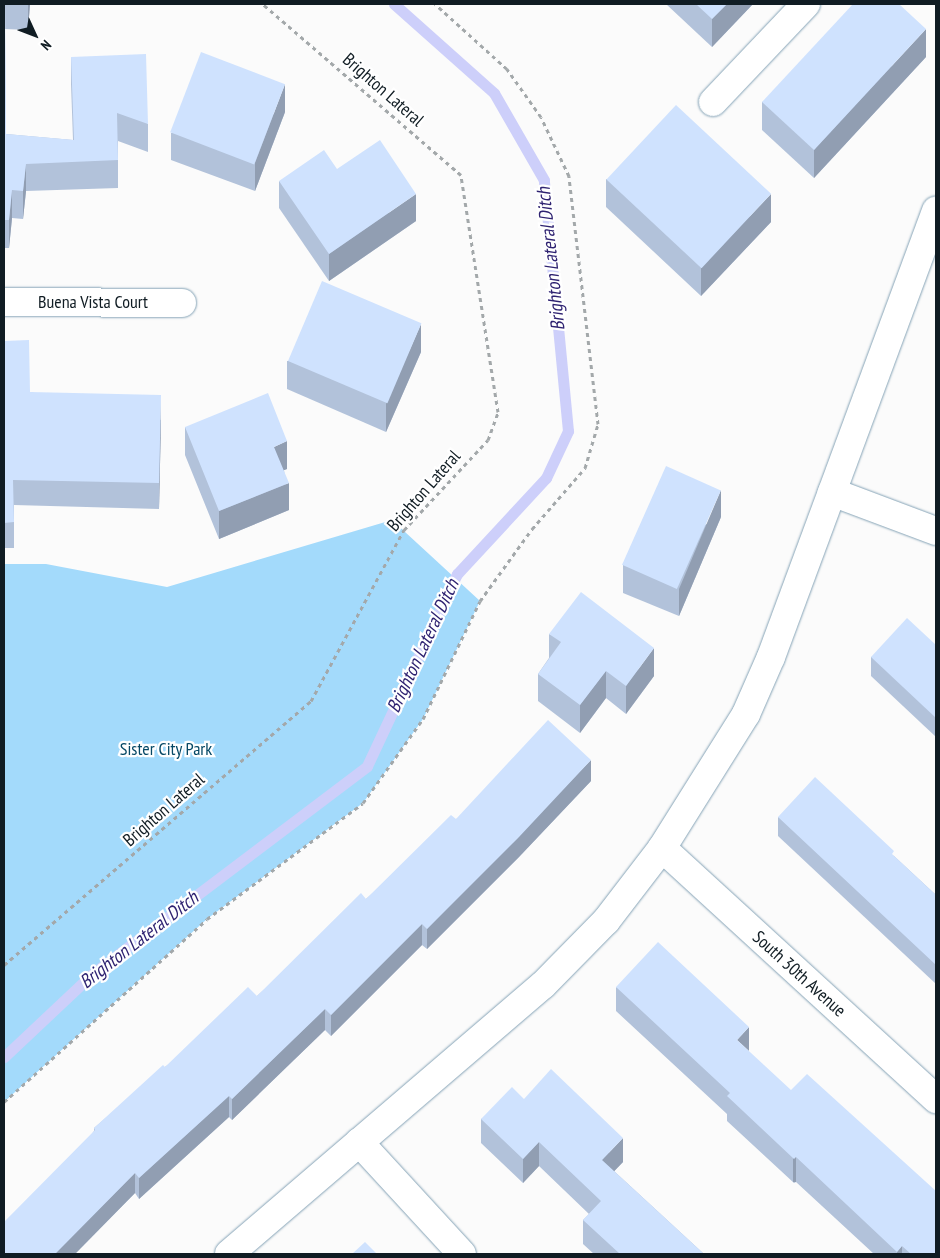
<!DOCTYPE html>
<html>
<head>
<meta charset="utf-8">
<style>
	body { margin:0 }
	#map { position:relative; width:940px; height:1258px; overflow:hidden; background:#fbfbfb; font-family:"PT Sans Narrow",sans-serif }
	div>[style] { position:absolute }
	.green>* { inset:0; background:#a3dafb }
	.stream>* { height:11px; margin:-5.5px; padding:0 5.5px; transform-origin:5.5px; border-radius:5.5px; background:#cdcffa }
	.path>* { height:3px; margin-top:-1.5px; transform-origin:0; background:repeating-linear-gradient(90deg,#a3a8aa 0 4px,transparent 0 8px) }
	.roads { filter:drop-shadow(0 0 1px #85a3b6) drop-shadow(0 0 1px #85a3b6) }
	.minor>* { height:28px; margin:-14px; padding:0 14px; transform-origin:14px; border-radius:14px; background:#fff }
	.tertiary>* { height:28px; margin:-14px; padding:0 14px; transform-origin:14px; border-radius:14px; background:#fff }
	.wall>* { inset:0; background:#b2c2da }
	.shaded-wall>* { inset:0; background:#919eb2; transform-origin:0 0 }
	.building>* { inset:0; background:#cfe2fe; transform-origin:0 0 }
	span { translate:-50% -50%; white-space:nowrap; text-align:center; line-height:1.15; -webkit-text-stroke:4.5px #fff; paint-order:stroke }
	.street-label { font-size:18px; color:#101c23 }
	.park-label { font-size:18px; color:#054865 }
	.water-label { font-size:19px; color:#2e2271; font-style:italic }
	.frame { position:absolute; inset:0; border:5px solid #101c23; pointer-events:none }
	.north { position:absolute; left:10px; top:10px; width:50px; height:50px; -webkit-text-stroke:4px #fff; paint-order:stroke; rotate:133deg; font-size:14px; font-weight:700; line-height:20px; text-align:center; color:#101c23 }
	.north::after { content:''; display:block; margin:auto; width:18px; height:22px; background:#101c23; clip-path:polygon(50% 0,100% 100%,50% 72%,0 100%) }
</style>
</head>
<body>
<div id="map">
	<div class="green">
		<div style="clip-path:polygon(392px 520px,480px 601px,423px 719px,363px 803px,207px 919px,4px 1102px,4px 564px,46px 564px,167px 587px)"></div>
	</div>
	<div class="stream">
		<div style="left:4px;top:1057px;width:120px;rotate:-43.3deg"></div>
		<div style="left:91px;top:975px;width:346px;rotate:-37.1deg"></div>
		<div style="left:367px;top:766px;width:212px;rotate:-64.9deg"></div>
		<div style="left:457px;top:574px;width:131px;rotate:-47.2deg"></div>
		<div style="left:546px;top:478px;width:52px;rotate:-64.9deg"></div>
		<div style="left:568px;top:431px;width:252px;rotate:-95.5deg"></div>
		<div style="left:544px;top:180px;width:100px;rotate:-119.9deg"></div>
		<div style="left:494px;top:93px;width:134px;rotate:-138.3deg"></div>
	</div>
	<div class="path">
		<div style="left:4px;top:965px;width:405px;rotate:-40.7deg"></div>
		<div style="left:311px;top:701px;width:195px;rotate:-61.5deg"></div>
		<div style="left:404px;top:530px;width:123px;rotate:-47deg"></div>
		<div style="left:488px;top:440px;width:30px;rotate:-70deg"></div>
		<div style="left:498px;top:412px;width:240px;rotate:-98.9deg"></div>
		<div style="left:461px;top:175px;width:262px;rotate:-139.2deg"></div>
		<div style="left:4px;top:1102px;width:273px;rotate:-42deg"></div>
		<div style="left:207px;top:919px;width:194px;rotate:-36.6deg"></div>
		<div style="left:363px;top:803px;width:103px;rotate:-54.5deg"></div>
		<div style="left:423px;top:719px;width:131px;rotate:-64.2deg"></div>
		<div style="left:480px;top:601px;width:89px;rotate:-54.2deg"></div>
		<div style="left:532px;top:529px;width:81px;rotate:-49deg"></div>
		<div style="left:585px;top:468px;width:46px;rotate:-73.5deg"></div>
		<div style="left:598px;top:424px;width:250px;rotate:-96.7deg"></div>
		<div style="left:569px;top:176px;width:65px;rotate:-115.4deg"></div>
		<div style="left:541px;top:117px;width:59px;rotate:-125.3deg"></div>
		<div style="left:507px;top:69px;width:97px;rotate:-137.9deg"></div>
	</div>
	<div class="roads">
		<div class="minor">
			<div style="left:713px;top:102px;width:135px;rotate:-46.5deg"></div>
			<div style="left:4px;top:302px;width:178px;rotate:0.3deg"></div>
			<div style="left:832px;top:492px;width:111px;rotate:20.6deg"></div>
			<div style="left:662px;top:848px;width:372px;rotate:42.5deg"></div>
			<div style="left:359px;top:1142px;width:152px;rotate:47.4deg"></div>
		</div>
		<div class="tertiary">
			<div style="left:229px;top:1254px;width:413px;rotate:-40.6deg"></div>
			<div style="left:543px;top:985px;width:90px;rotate:-45.5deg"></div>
			<div style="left:606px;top:921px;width:92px;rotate:-52.5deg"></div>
			<div style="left:662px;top:848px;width:158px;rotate:-57.9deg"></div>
			<div style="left:746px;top:714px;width:62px;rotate:-66.3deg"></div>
			<div style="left:771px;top:657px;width:476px;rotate:-69.7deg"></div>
		</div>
	</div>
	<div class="wall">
		<div style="clip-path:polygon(4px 4px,30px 4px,28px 30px,5px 29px,6px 134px,73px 140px,71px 84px,71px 57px,148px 124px,148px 152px,118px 141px,118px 188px,26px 191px,23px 219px,12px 218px,9px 248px,4px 248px)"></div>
		<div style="clip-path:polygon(666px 4px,753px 4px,712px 47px)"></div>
		<div style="clip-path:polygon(926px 57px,814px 178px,762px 130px,762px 102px)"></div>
		<div style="clip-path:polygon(285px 112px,255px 191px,171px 160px,171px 133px)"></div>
		<div style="clip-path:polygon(606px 179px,771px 222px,701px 296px,606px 207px)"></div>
		<div style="clip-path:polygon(279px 181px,416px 221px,329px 281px,279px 208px)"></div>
		<div style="clip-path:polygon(4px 341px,30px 392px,161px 420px,159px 509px,14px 505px,14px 548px,4px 548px)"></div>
		<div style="clip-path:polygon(421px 352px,386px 432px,287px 389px,287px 361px)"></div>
		<div style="clip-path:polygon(185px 427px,287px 469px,284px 470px,289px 510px,219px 539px,185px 455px)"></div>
		<div style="clip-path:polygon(721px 517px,679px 616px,623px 593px,623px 565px)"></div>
		<div style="clip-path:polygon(549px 634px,654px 676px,626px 714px,606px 698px,580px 733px,538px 701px,538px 674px,549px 658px)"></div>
		<div style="clip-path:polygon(936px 645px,936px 737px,871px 676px,871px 657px)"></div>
		<div style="clip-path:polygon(591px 781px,519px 857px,427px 949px,422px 945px,331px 1036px,325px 1030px,232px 1120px,229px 1117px,139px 1199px,135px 1193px,75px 1254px,4px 1254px,94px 1131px,94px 1128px,165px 1067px,257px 996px,456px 819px)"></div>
		<div style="clip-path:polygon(778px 817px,894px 856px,936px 895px,936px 984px,778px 836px)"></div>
		<div style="clip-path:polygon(616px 987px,749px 1052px,936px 1254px,874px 1254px,796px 1182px,794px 1183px,727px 1121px,727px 1114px,616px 1011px)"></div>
		<div style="clip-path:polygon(524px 1099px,623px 1162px,614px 1171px,704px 1254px,594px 1254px,583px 1244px,583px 1220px,589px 1214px,539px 1166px,523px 1183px,481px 1143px,481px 1119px)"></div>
	</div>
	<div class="shaded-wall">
		<div style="clip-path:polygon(28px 4px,30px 4px,28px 30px)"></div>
		<div style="clip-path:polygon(727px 4px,753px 4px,712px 47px,712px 19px)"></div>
		<div style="clip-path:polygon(926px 29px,926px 57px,814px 178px,814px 150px)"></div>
		<div style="clip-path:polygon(285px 84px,285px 112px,255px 191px,255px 163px)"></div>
		<div style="clip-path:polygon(26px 164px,26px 191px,23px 219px,23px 191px)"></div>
		<div style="clip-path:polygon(12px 190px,12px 218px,9px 248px,9px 220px)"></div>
		<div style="clip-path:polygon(416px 194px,416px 221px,329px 281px,329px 254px)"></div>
		<div style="clip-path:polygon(771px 194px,771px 222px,701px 296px,701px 268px)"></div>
		<div style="clip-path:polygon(421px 324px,421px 352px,386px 432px,386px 404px)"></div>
		<div style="clip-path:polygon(161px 395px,161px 420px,159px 509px,159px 483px)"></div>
		<div style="clip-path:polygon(287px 441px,287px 469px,274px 474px,274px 447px)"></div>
		<div style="clip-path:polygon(289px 483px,289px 510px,219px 539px,219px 511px)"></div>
		<div style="clip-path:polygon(721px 490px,721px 517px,679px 616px,679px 589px)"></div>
		<div style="clip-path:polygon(654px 648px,654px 676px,626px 714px,626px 686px)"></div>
		<div style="clip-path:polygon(606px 671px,606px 698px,580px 733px,580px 705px)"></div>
		<div style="clip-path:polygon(591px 760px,591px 781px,519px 857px,427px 949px,427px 929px)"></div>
		<div style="clip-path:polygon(422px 924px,422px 945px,331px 1036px,331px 1015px)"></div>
		<div style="clip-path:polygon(325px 1009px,325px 1030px,232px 1120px,232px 1099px)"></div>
		<div style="clip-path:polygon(749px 1027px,749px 1051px,737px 1040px)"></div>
		<div style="clip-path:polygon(229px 1096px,229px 1117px,139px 1199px,139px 1178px)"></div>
		<div style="clip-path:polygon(623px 1138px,623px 1162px,602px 1184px,602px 1160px)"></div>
		<div style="clip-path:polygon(539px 1142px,539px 1166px,523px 1183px,523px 1159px)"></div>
		<div style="left:796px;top:1157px;width:25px;height:3px;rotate:90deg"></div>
		<div style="clip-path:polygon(135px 1173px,135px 1193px,75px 1254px,55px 1254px)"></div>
		<div style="clip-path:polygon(902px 1246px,902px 1254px,897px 1254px,897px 1252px)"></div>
	</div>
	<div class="building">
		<div style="clip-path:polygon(4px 4px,5px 4px,6px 134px,74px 140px,71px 57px,146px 54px,148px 124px,117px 113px,118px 160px,26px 164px,23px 191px,12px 190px,9px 220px,4px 220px)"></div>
		<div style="clip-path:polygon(696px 4px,727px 4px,712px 19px)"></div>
		<div style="clip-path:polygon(853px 4px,899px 4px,926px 29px,814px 150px,762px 102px)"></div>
		<div style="left:201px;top:52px;width:90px;height:86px;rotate:21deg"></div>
		<div style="left:676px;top:105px;width:130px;height:102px;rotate:43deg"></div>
		<div style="clip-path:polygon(380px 140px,416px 194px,329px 254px,279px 181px,324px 150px,337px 169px)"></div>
		<div style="left:322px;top:281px;width:108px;height:87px;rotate:23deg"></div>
		<div style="clip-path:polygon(29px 340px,30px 392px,161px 395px,159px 483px,13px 480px,14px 522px,4px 523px,4px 341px)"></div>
		<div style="clip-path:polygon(268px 393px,287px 441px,274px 447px,289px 483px,219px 511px,185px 427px)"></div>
		<div style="left:666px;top:466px;width:60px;height:108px;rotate:24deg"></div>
		<div style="clip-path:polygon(581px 592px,654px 648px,626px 686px,606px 671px,580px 705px,538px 674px,561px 642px,549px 634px)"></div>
		<div style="clip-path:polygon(907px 618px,936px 645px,936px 718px,871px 657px)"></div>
		<div style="clip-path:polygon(548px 720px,591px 760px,519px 837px,427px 929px,422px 924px,331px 1015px,325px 1009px,232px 1099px,229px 1096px,139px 1178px,135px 1173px,55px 1254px,4px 1254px,4px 1222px,95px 1130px,94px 1128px,163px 1065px,165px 1067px,248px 987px,257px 996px,361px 893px,366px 899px,451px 815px,456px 819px)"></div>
		<div style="clip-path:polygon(815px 777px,894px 851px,892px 854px,936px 895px,936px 965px,778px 817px)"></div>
		<div style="clip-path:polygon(658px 942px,749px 1027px,737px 1040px,791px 1090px,807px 1074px,936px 1191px,936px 1254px,911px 1254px,902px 1246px,897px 1252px,796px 1157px,794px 1159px,727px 1096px,730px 1093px,616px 987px)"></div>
		<div style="clip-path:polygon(551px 1069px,623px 1138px,602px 1160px,704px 1254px,620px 1254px,583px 1220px,601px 1201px,539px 1142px,523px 1159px,481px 1119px,512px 1087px,524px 1099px)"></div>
		<div style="clip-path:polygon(365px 1242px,377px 1254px,352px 1254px)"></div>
	</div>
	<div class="street-label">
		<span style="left:383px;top:90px;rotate:41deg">Brighton Lateral</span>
		<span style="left:93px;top:302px">Buena Vista Court</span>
		<span style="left:424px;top:491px;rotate:-49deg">Brighton Lateral</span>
		<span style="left:164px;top:810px;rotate:-41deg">Brighton Lateral</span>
		<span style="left:799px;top:974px;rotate:42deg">South 30th Avenue</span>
	</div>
	<div class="park-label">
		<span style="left:166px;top:749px">Sister City Park</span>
	</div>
	<div class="water-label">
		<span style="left:551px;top:259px;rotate:-96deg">Brighton Lateral Ditch</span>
		<span style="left:423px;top:646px;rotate:-65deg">Brighton Lateral Ditch</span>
		<span style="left:139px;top:940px;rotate:-38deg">Brighton Lateral Ditch</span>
	</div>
	<div class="frame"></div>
	<div class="north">N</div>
</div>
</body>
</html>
